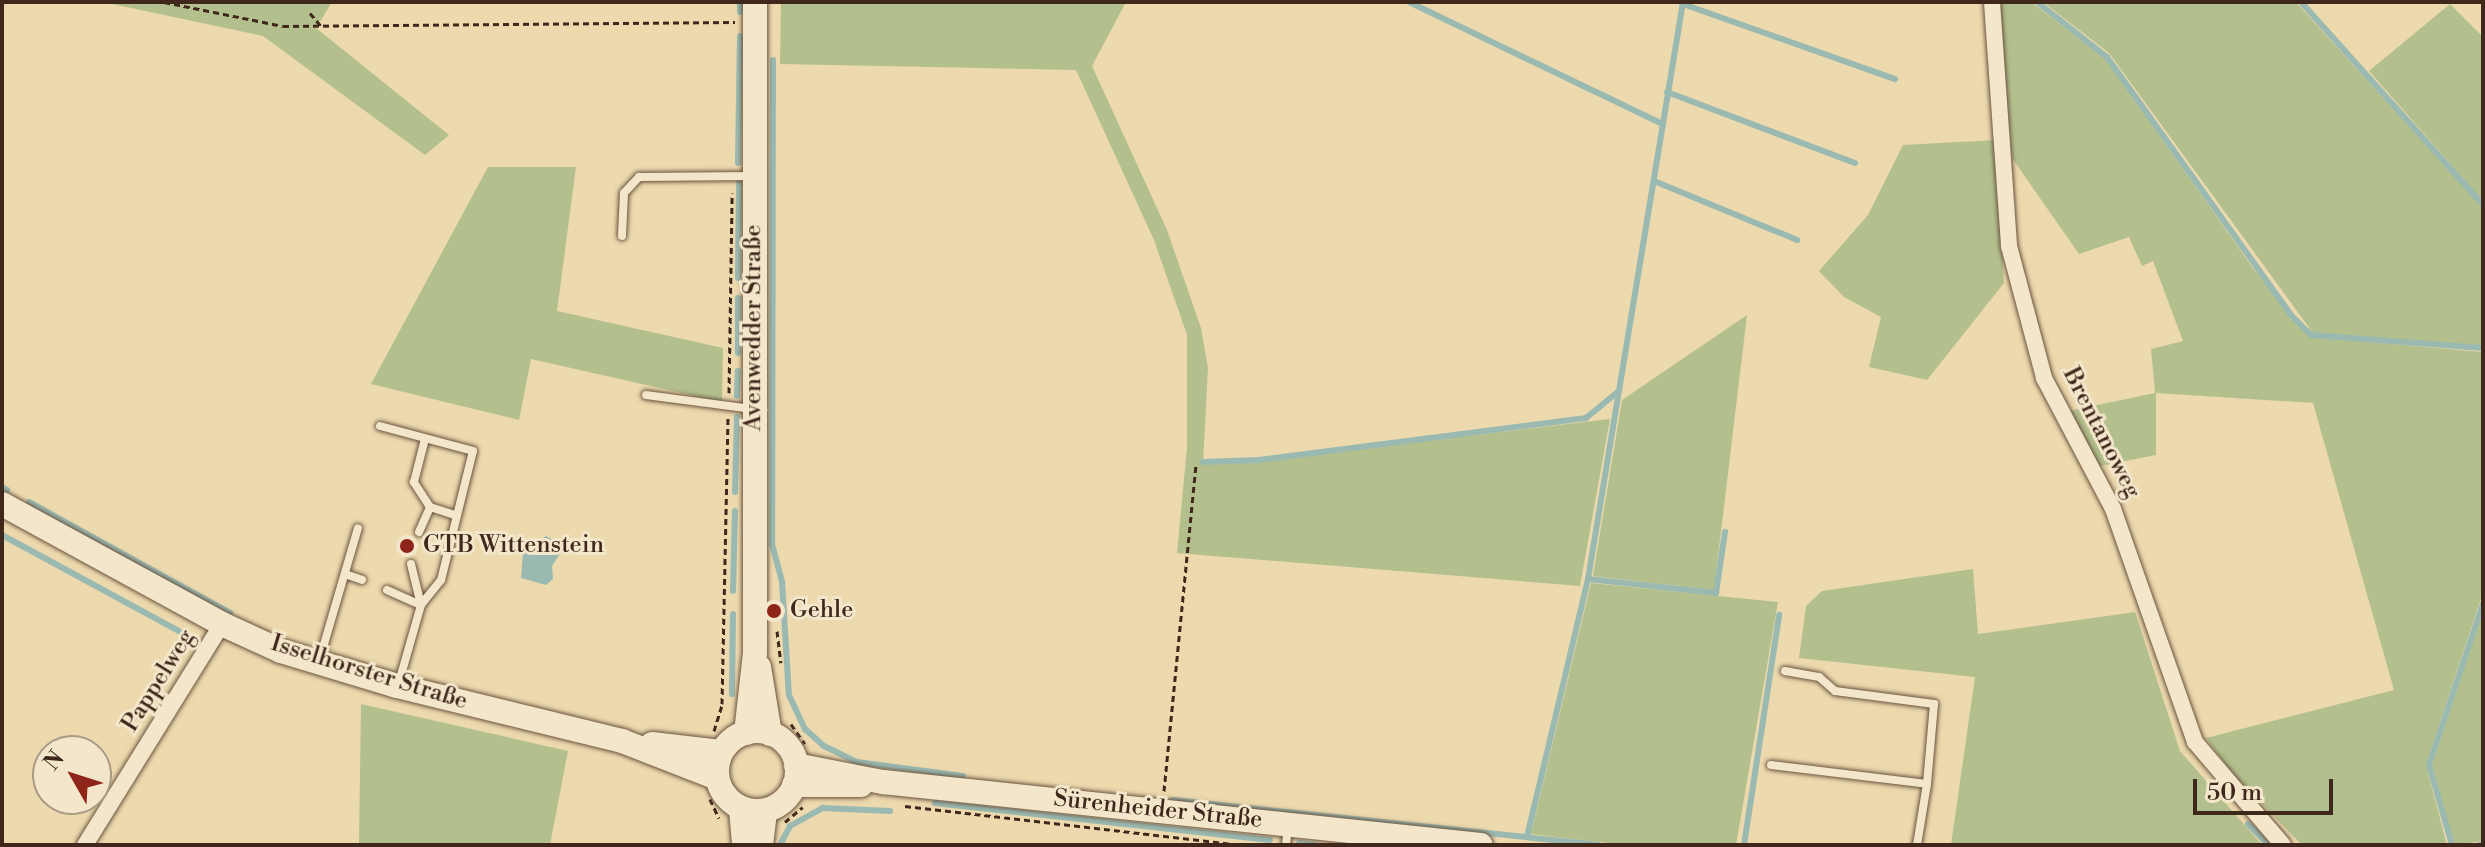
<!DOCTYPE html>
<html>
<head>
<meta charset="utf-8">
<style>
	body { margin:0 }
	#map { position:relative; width:2485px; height:847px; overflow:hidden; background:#ecd9ad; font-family:"Libre Bodoni",serif }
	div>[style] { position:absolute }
	.green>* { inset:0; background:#b3c08d }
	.water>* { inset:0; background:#9ab9b1 }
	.stream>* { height:6px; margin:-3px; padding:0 3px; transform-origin:3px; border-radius:3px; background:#9ab9b1 }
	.path>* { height:3px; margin-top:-1.5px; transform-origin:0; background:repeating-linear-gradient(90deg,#3f281b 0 6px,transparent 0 10px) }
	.roads { filter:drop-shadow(0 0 2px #6a5440) drop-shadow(0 0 2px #6a5440) }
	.lane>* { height:8px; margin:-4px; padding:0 4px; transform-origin:4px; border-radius:4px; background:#f3e6ca }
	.street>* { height:16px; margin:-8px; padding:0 8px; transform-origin:8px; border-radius:8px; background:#f3e6ca }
	.secondary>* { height:24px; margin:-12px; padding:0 12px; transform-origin:12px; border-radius:12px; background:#f3e6ca }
	.secondary>.ring { margin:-12px; padding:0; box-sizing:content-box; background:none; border:24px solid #f3e6ca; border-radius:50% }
	.dots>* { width:22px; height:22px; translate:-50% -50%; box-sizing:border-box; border:4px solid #f3e6ca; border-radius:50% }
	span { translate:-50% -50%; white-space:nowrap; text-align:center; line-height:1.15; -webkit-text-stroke:6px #f3e6ca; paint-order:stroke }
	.street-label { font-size:24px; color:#3f281b }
	.poi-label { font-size:24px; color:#3f281b }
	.left { translate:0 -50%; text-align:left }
	.frame { position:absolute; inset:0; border:4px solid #3f281b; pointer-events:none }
	.north { position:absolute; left:32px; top:735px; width:80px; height:80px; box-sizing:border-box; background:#f3e6ca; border:2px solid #ab9a84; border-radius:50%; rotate:309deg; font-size:22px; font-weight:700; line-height:32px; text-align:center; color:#3f281b }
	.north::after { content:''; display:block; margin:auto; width:28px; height:36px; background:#8f2418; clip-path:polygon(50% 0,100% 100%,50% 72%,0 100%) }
	.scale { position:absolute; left:2193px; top:779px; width:140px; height:36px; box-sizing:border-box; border:4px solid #3f281b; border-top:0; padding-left:10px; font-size:24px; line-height:28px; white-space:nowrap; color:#3f281b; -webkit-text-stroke:6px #f3e6ca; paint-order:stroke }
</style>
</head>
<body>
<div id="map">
	<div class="green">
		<div style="clip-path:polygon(103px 2px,332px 2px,316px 28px,449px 135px,425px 155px,263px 36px)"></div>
		<div style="clip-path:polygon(781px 2px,1126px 2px,1092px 66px,1167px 230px,1201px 328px,1208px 368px,1203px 463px,1258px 461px,1610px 419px,1580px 586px,1177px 553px,1187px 447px,1187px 335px,1154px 240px,1076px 70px,780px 64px)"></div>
		<div style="clip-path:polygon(1998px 2px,2031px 2px,2105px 58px,2253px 268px,2310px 337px,2483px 352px,2483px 592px,2426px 765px,2447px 845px,2302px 845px,2233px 774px,2206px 738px,2394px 690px,2313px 403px,2156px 393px,2156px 455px,2100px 466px,2069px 411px,2155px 393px,2151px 349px,2183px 341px,2153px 261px,2142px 266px,2129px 237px,2079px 254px,2012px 158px)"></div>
		<div style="clip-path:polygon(2043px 2px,2296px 2px,2483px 208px,2483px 346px,2313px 333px,2109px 53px)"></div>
		<div style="clip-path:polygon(2450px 4px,2483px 37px,2483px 201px,2369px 71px)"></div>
		<div style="clip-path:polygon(1996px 140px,2004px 283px,1927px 380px,1869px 367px,1881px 317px,1844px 297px,1819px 271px,1868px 215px,1903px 145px)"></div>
		<div style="clip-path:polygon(488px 167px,576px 167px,557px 311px,723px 348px,722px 402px,531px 359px,519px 420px,371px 384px)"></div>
		<div style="clip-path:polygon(1747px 315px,1714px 590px,1593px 576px,1622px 400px)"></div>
		<div style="clip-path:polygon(1973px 569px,1978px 634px,2135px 612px,2180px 751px,2262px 845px,1951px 845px,1975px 677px,1799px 658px,1806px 606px,1822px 591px)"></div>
		<div style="clip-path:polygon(1591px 583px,1778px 602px,1736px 845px,1624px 845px,1531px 834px)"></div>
		<div style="clip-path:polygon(2483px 611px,2483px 841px,2454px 845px,2432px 765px)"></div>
		<div style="clip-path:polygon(361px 704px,568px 751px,550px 845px,359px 845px)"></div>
	</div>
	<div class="water">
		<div style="clip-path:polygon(546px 536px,565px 546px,552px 566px,553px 579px,546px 585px,521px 578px,523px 552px)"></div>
	</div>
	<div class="stream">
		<div style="left:1409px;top:2px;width:282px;rotate:25.7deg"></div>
		<div style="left:2037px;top:2px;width:89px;rotate:38.2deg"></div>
		<div style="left:2107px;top:57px;width:317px;rotate:54.5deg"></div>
		<div style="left:2291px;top:315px;width:28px;rotate:45deg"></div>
		<div style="left:2311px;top:335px;width:172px;rotate:4.3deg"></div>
		<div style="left:2301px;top:2px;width:273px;rotate:48.1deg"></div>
		<div style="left:1683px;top:4px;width:225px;rotate:19.5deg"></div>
		<div style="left:740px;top:12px;width:10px;rotate:-90deg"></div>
		<div style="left:773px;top:60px;width:484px;rotate:90.1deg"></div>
		<div style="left:772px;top:544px;width:39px;rotate:75deg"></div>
		<div style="left:782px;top:582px;width:113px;rotate:86.5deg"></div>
		<div style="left:789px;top:695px;width:38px;rotate:65deg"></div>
		<div style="left:805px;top:729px;width:25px;rotate:42deg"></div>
		<div style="left:824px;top:746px;width:37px;rotate:26deg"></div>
		<div style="left:857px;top:762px;width:107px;rotate:7.5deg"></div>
		<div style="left:1667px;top:92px;width:201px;rotate:20.7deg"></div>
		<div style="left:738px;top:163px;width:127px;rotate:-89.1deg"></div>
		<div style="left:1654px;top:181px;width:155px;rotate:22.4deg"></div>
		<div style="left:738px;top:278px;width:96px;rotate:-89.4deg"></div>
		<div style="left:738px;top:353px;width:55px;rotate:-90deg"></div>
		<div style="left:737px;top:396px;width:25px;rotate:-88deg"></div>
		<div style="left:1203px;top:462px;width:56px;rotate:-2deg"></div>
		<div style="left:1259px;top:460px;width:330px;rotate:-7.3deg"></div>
		<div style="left:1586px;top:418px;width:43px;rotate:-39.3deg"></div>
		<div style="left:2px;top:487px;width:6px;rotate:31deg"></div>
		<div style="left:735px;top:492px;width:75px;rotate:-88.5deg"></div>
		<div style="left:29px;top:502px;width:230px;rotate:28.9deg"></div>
		<div style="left:2px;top:535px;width:214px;rotate:28.5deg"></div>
		<div style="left:1588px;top:579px;width:129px;rotate:6.2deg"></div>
		<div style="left:1716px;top:593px;width:62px;rotate:-81.6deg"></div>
		<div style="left:733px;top:591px;width:80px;rotate:-88.6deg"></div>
		<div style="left:732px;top:694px;width:80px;rotate:-89.3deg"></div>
		<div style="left:1173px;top:800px;width:427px;rotate:6deg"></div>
		<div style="left:935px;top:803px;width:337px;rotate:6.3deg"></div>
		<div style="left:2248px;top:824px;width:29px;rotate:46deg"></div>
		<div style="left:1527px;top:837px;width:265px;rotate:-76.7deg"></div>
		<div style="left:1588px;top:579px;width:585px;rotate:-80.65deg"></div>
		<div style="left:1299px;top:843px;width:17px;rotate:7deg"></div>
		<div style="left:780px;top:845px;width:21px;rotate:-62deg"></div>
		<div style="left:790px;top:826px;width:38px;rotate:-29deg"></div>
		<div style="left:823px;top:808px;width:67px;rotate:2.6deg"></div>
		<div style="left:1744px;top:845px;width:233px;rotate:-81.3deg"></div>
		<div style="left:2452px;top:845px;width:83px;rotate:-106deg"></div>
		<div style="left:2429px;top:765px;width:170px;rotate:-71.5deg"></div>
		<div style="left:2479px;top:845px;width:4px;rotate:-14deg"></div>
	</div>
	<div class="path">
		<div style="left:164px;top:2px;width:121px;rotate:11.4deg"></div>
		<div style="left:283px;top:26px;width:452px;rotate:-0.5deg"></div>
		<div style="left:310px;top:13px;width:17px;rotate:50deg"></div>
		<div style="left:729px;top:393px;width:200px;rotate:-89.1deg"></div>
		<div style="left:777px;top:631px;width:32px;rotate:83deg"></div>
		<div style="left:791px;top:724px;width:24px;rotate:55deg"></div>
		<div style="left:714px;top:731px;width:28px;rotate:-73deg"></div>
		<div style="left:722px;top:704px;width:287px;rotate:-88.8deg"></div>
		<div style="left:1164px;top:791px;width:330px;rotate:-84.4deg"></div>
		<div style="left:710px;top:799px;width:21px;rotate:65deg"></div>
		<div style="left:905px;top:806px;width:341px;rotate:6.6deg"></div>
		<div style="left:785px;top:822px;width:23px;rotate:-40deg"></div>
	</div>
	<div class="roads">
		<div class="lane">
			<div style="left:622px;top:236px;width:43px;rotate:-87.3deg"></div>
			<div style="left:624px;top:193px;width:22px;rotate:-47deg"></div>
			<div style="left:639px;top:177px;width:113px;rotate:-0.5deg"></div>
			<div style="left:646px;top:395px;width:108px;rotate:7.5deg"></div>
			<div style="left:380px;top:426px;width:96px;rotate:15deg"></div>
			<div style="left:473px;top:451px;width:133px;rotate:103.9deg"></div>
			<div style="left:441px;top:580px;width:32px;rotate:129deg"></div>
			<div style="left:421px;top:605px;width:80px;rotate:105.9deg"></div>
			<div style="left:430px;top:507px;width:28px;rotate:18deg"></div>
			<div style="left:419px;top:532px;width:27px;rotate:-66deg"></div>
			<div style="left:430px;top:507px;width:30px;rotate:-123deg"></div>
			<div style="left:414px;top:482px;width:44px;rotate:-75.7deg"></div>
			<div style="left:411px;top:564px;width:42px;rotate:76.3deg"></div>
			<div style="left:345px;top:574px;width:18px;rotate:19deg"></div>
			<div style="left:387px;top:590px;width:37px;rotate:24deg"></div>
			<div style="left:320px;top:658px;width:135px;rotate:-73.7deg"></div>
			<div style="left:1785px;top:671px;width:35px;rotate:10deg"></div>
			<div style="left:1819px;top:677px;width:21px;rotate:41deg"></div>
			<div style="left:1835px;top:691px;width:100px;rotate:7.5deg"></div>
			<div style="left:1934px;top:704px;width:80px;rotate:95deg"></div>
			<div style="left:1771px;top:765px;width:157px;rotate:6.9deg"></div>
			<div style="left:1927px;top:784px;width:62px;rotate:99.3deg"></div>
			<div style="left:1286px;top:845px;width:19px;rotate:-84deg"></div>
		</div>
		<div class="street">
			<div style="left:1992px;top:2px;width:245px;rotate:86deg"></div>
			<div style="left:2009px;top:246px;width:137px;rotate:75.1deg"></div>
			<div style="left:2044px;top:378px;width:148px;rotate:62.2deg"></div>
			<div style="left:2113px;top:509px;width:247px;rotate:70.6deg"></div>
			<div style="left:2195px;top:742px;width:135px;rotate:49.5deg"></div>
			<div style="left:85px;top:845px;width:260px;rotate:-58.2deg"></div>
		</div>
		<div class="secondary">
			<div style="left:2px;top:504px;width:251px;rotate:28.6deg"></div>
			<div style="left:222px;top:624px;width:65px;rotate:24.6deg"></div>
			<div style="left:281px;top:651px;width:121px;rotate:16.8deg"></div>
			<div style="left:397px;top:686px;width:232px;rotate:13.7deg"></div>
			<div style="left:622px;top:741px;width:102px;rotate:21.3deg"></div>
			<div style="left:759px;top:667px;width:68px;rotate:80.7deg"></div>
			<div class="ring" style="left:717px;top:731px;width:56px;height:56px"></div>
			<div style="left:746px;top:733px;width:81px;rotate:-83.6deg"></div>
			<div style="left:755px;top:653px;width:651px;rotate:-90deg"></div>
			<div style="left:652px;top:744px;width:69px;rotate:6.6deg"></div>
			<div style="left:796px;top:765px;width:89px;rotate:11.1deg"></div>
			<div style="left:883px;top:782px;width:601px;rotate:6.01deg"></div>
			<div style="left:794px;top:785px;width:67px"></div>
			<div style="left:741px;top:809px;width:36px;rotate:85deg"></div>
			<div style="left:761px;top:845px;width:34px;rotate:-83deg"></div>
		</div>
	</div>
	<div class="dots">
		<div style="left:407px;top:546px;background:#8f2418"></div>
		<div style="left:774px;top:611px;background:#8f2418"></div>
	</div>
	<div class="street-label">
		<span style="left:754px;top:328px;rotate:-90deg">Avenwedder Straße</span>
		<span style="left:2101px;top:433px;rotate:63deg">Brentanoweg</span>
		<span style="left:369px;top:673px;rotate:17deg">Isselhorster Straße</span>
		<span style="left:159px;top:681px;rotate:-58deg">Pappelweg</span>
		<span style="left:1158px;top:810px;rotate:6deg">Sürenheider Straße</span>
	</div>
	<div class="poi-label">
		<span class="left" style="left:423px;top:546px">GTB Wittenstein</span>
		<span class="left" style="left:790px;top:611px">Gehle</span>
	</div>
	<div class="frame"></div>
	<div class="north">N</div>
	<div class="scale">50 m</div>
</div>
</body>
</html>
